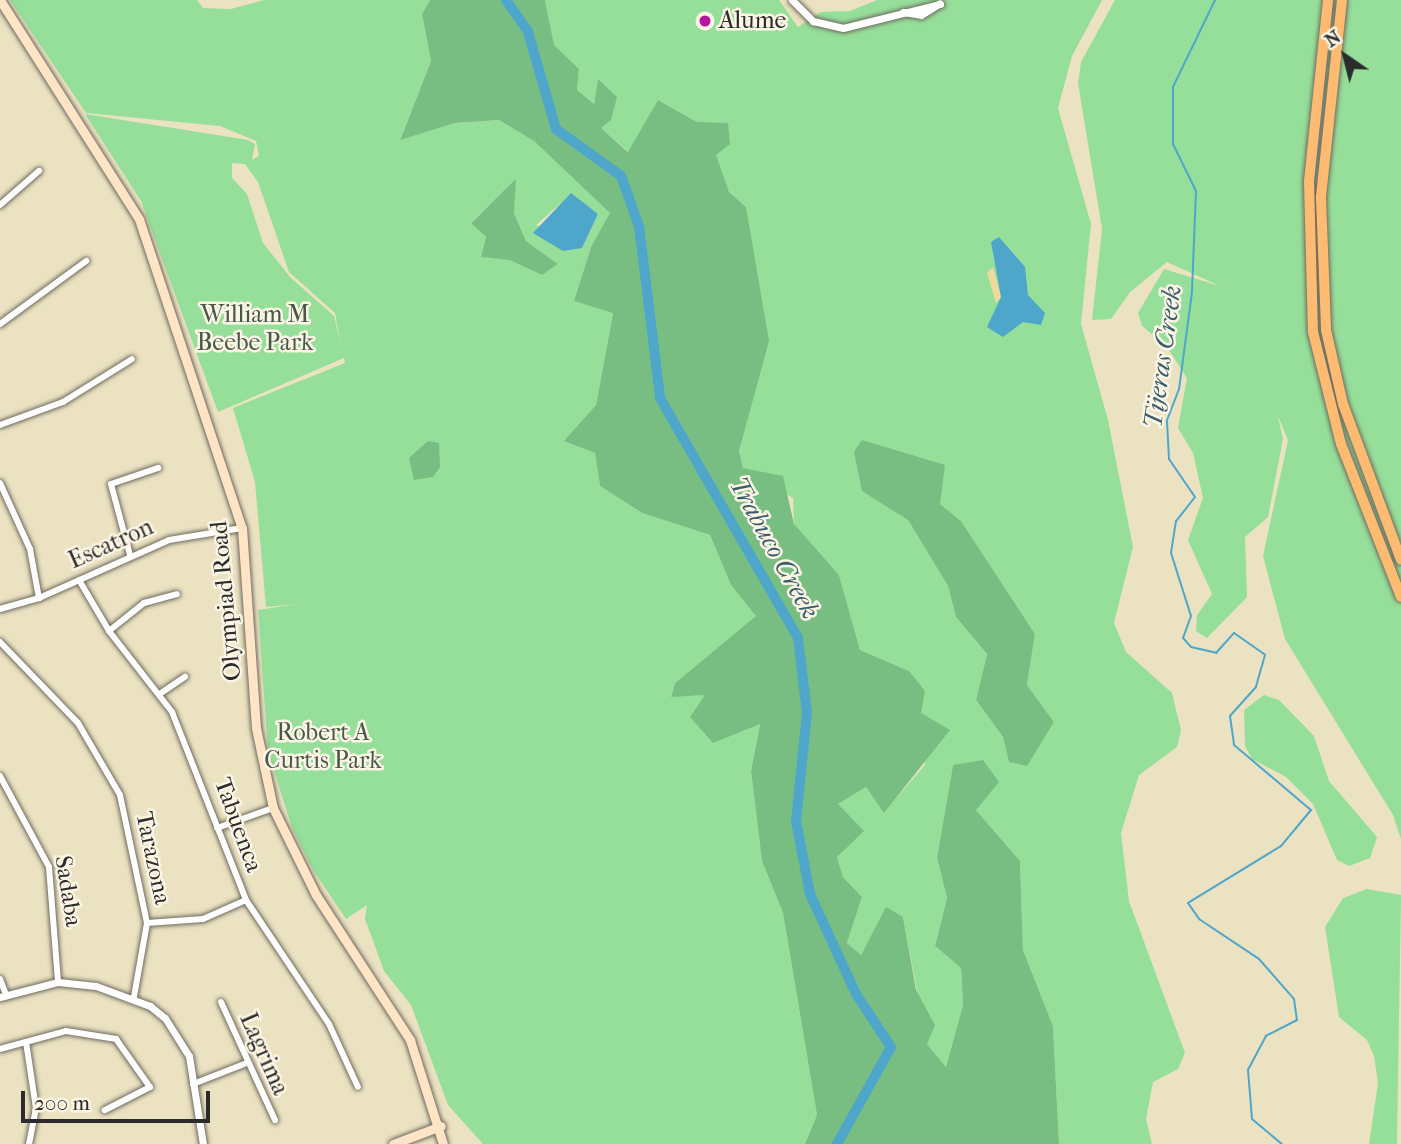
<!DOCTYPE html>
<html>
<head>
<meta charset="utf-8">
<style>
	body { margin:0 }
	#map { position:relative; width:1401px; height:1144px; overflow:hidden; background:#ebe2c1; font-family:"IM FELL French Canon",serif }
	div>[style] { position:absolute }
	.green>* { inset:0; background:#96df9a }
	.forest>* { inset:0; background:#78be82 }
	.sand>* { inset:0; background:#eeda9e }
	.water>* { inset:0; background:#4ea7cb }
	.stream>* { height:2px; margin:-1px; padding:0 1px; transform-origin:1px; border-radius:1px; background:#4ea7cb }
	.river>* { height:10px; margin:-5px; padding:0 5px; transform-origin:5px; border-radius:5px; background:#4ea7cb }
	.roads { filter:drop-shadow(0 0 2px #6e6b60) drop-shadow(0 0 2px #6e6b60) }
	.minor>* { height:6px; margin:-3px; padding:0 3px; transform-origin:3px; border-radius:3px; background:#fff }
	.tertiary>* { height:7px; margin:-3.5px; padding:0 3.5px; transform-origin:3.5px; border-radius:3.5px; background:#fff }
	.secondary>* { height:9px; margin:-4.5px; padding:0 4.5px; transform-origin:4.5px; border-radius:4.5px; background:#ffe4c6 }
	.primary>* { height:10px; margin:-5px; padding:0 5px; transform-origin:5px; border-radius:5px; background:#ffbb71 }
	.dots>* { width:19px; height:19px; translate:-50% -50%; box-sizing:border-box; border:4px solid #fcf5e5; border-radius:50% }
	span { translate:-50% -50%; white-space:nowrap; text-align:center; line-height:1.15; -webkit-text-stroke:5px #fcf5e5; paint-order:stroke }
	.poi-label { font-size:24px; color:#2b2b2b }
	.left { translate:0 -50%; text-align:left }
	.park-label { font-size:24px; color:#465847 }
	.street-label { font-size:24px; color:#2b2b2b }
	.water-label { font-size:26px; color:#395d6b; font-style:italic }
	.north { position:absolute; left:1310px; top:21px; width:70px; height:70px; -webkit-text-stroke:5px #fcf5e5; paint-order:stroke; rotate:325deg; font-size:19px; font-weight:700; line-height:28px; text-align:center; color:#2b2b2b }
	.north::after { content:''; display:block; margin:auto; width:24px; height:32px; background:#2b2b2b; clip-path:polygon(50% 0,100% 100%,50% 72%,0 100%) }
	.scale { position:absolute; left:21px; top:1091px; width:189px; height:32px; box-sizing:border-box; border:4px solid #2b2b2b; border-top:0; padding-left:9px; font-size:21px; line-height:24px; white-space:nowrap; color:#2b2b2b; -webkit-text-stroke:5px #fcf5e5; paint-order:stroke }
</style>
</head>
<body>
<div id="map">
	<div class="green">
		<div style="clip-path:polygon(evenodd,10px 0,197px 0,203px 8px,231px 9px,264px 0,430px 0,422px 14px,431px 61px,400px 139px,455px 123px,499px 120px,534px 141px,611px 213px,591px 247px,574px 301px,613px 312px,596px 405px,565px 441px,595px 453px,600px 486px,642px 513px,710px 535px,731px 585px,757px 616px,675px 683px,671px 696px,705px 695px,760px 723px,751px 771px,762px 861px,783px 913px,817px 1115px,805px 1144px,483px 1144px,448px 1105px,411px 1005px,384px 971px,365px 919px,367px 905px,346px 919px,313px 870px,292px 828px,268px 751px,258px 610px,296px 604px,266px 607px,255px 482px,233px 408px,345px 363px,344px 358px,218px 412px,141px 201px,85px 114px,248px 140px,255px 144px,252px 160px,259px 156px,256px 141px,220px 126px,86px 113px,10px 0,232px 163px,245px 164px,258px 182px,289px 272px,335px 313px,340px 342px,334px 316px,290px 277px,263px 243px,247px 194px,232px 178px,232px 163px,10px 0,515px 181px,514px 213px,526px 241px,558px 264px,542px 275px,510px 259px,481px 257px,486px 237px,471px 222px,515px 181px,10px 0,568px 197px,598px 214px,582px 248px,536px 225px,568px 197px)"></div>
		<div style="clip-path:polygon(evenodd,545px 0,779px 0,798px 27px,821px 12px,850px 11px,877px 0,1102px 0,1072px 56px,1058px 108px,1091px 224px,1081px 324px,1108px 420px,1133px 547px,1114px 623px,1126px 652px,1172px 693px,1181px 730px,1177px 747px,1139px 775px,1121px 833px,1129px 901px,1185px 1053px,1178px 1069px,1153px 1082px,1146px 1119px,1152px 1144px,1059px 1144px,1053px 1026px,1023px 950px,1020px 861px,976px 810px,953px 765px,937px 858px,947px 898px,935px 946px,961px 968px,963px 1005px,946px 1067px,927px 1044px,903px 917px,886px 908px,861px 955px,847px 943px,862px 897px,843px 877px,837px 857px,837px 804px,866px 787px,884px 812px,925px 765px,909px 671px,860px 650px,839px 575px,804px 541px,794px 524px,793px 498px,743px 468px,739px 451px,752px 398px,746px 207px,729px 192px,697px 122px,658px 100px,629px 152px,601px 128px,598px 79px,594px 104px,577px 90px,579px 69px,554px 46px,545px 0,940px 504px,961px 521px,1035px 634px,1027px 685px,1054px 722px,1009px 761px,1003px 737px,976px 700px,987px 654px,956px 617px,948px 586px,908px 520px,940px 504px)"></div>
		<div style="clip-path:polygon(1115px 0,1401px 0,1401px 839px,1393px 815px,1285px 639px,1263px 556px,1288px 440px,1278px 416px,1283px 439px,1268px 517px,1245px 537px,1247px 597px,1207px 638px,1196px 631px,1197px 615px,1212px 594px,1188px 540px,1203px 498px,1193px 453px,1178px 428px,1187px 378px,1167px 347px,1142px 326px,1138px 313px,1164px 269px,1220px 286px,1167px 262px,1130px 292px,1111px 319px,1092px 320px,1102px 229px,1078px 83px,1081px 62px)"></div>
		<div style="clip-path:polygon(1264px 695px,1279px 700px,1314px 736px,1329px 781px,1377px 837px,1370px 858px,1349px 866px,1337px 860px,1313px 804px,1286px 777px,1252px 759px,1245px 746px,1244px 710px)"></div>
		<div style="clip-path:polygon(1367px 889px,1401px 895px,1397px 1144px,1369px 1144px,1378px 1083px,1374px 1056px,1367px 1040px,1339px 1017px,1325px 927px,1343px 898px)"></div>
	</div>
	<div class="forest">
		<div style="clip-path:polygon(430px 0,545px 0,554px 45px,579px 69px,577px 90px,594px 104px,598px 79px,617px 97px,611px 120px,601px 128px,628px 152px,658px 100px,697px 122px,728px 123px,730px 144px,716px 155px,729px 192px,746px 207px,769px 341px,739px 451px,743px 468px,783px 476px,794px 524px,839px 575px,860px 650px,909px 671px,925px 691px,921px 713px,950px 730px,884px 813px,866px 787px,838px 804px,864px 831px,837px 857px,843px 877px,862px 897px,847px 943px,861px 955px,886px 907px,903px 917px,916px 990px,935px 1025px,927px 1044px,946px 1067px,963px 1005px,961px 968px,935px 946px,947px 898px,937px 858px,953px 765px,983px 760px,999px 782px,976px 810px,1020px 861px,1023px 950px,1053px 1026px,1059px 1144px,805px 1144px,817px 1115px,783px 913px,762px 861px,751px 771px,760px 724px,713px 743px,690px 717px,705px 695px,671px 697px,675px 683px,756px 616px,731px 585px,710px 535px,642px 513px,600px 486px,595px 453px,564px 441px,596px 405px,613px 313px,574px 301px,591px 247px,610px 213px,534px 141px,499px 120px,455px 123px,400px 140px,431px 61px,422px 14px)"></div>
		<div style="clip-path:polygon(516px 179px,514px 213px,526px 241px,558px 264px,542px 275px,510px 260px,481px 257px,486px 237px,471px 223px)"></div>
		<div style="clip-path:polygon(862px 440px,945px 465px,940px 504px,961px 521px,1035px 634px,1027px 685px,1054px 722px,1027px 766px,1009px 762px,1003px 737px,976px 700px,987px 654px,956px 617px,948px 586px,908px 520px,862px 491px,854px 452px)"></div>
		<div style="clip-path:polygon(428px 441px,439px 443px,440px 467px,433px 477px,414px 480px,409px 458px)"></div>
	</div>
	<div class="sand">
		<div style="clip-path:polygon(993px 267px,1001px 297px,996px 303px,987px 273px)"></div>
	</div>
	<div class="water">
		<div style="clip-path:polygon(571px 193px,598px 214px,582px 248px,563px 251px,533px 233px)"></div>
		<div style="clip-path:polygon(999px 237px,1025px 267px,1028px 295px,1045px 313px,1041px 325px,1023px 322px,1003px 337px,987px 327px,1001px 297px,991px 242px)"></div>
	</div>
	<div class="stream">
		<div style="left:1215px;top:0;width:97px;rotate:115.8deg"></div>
		<div style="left:1173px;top:87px;width:57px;rotate:90deg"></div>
		<div style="left:1173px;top:144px;width:52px;rotate:63.9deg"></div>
		<div style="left:1196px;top:191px;width:101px;rotate:92.3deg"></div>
		<div style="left:1192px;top:292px;width:98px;rotate:97.6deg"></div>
		<div style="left:1179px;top:389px;width:34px;rotate:111deg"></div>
		<div style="left:1167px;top:421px;width:38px;rotate:87deg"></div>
		<div style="left:1169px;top:459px;width:46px;rotate:55.6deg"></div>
		<div style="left:1195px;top:497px;width:31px;rotate:128deg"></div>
		<div style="left:1176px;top:521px;width:32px;rotate:99deg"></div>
		<div style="left:1171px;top:553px;width:66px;rotate:72.4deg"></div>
		<div style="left:1191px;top:616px;width:23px;rotate:110deg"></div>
		<div style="left:1183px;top:638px;width:12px;rotate:48deg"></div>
		<div style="left:1191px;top:647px;width:26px;rotate:13deg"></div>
		<div style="left:1216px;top:653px;width:27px;rotate:-48deg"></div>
		<div style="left:1234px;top:633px;width:38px;rotate:35deg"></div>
		<div style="left:1265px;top:655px;width:33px;rotate:106deg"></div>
		<div style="left:1256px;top:687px;width:39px;rotate:132deg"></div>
		<div style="left:1230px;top:716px;width:29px;rotate:82deg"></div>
		<div style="left:1234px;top:745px;width:101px;rotate:40.2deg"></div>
		<div style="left:1311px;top:810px;width:47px;rotate:129.8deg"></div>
		<div style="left:1281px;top:846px;width:109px;rotate:148.5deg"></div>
		<div style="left:1188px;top:903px;width:19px;rotate:55deg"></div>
		<div style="left:1199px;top:919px;width:72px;rotate:33.7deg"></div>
		<div style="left:1259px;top:959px;width:53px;rotate:48.8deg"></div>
		<div style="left:1294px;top:999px;width:21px;rotate:82deg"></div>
		<div style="left:1297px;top:1020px;width:35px;rotate:153deg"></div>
		<div style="left:1266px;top:1036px;width:38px;rotate:118deg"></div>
		<div style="left:1248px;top:1070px;width:49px;rotate:85.3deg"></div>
		<div style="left:1252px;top:1119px;width:39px;rotate:40deg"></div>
	</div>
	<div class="river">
		<div style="left:506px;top:0;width:39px;rotate:55deg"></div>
		<div style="left:528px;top:32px;width:101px;rotate:73.9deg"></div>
		<div style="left:556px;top:129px;width:80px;rotate:35.9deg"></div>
		<div style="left:621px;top:176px;width:53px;rotate:70.2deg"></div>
		<div style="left:639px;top:226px;width:173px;rotate:83deg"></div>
		<div style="left:660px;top:398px;width:277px;rotate:60.1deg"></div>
		<div style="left:798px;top:638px;width:76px;rotate:83.2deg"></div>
		<div style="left:807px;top:713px;width:109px;rotate:95.8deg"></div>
		<div style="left:796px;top:821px;width:74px;rotate:79.1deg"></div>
		<div style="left:810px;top:894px;width:110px;rotate:65.3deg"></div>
		<div style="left:856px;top:994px;width:64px;rotate:56.6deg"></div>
		<div style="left:891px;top:1047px;width:111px;rotate:119.1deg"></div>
	</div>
	<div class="roads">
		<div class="minor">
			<div style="left:0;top:205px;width:52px;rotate:-41.1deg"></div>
			<div style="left:0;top:324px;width:107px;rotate:-36.2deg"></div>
			<div style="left:0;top:425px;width:67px;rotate:-20.1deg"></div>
			<div style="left:63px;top:402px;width:81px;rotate:-31.9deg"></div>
			<div style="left:0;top:483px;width:72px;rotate:65.6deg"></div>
			<div style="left:30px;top:549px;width:50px;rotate:79.6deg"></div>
			<div style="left:130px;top:555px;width:73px;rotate:-105deg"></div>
			<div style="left:111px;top:484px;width:50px;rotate:-18.8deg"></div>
			<div style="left:79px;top:580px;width:59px;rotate:59.5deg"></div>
			<div style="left:109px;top:631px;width:103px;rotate:52.1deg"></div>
			<div style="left:172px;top:712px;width:202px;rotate:68.5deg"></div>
			<div style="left:246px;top:900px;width:149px;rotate:56.2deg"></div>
			<div style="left:329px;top:1024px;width:69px;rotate:65.3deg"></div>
			<div style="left:0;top:609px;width:41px;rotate:-15.8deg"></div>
			<div style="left:39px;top:598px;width:142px;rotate:-24deg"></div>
			<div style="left:169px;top:540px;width:74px;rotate:-9.3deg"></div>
			<div style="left:109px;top:631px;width:45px;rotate:-38.7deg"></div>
			<div style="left:144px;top:603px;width:34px;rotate:-15deg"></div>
			<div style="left:0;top:642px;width:112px;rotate:46.1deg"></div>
			<div style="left:78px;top:723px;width:83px;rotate:59.7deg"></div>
			<div style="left:120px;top:795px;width:131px;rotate:78.1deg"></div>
			<div style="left:147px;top:923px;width:75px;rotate:100deg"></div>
			<div style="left:161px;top:693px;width:29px;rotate:-34deg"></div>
			<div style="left:0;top:776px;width:103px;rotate:61.7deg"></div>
			<div style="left:49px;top:867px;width:115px;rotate:85.5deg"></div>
			<div style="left:217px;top:828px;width:59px;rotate:-19.7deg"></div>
			<div style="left:147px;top:923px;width:56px;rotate:-4.1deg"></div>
			<div style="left:203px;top:919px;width:47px;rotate:-23.8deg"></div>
			<div style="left:0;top:979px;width:17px;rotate:69deg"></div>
			<div style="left:221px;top:1002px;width:130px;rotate:65.4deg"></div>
			<div style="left:26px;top:1042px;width:67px;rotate:81.4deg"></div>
			<div style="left:36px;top:1108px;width:37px;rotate:101deg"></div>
			<div style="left:0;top:1049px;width:68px;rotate:-15.3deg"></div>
			<div style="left:66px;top:1031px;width:51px;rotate:9.1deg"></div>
			<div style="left:116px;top:1039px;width:59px;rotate:54.7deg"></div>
			<div style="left:150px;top:1087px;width:51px;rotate:152.9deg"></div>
			<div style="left:193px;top:1084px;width:55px;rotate:-21.4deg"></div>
		</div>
		<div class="tertiary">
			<div style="left:792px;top:0;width:30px;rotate:45deg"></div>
			<div style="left:813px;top:21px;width:31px;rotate:13deg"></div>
			<div style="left:843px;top:28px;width:100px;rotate:-13.9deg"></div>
			<div style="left:903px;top:12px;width:18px;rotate:9deg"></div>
			<div style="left:921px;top:15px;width:22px;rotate:-32deg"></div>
			<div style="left:0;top:997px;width:60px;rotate:-14.5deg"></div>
			<div style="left:58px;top:982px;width:38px;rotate:6deg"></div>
			<div style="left:96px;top:986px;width:58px;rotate:20.3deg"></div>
			<div style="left:150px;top:1006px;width:19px;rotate:39deg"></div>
			<div style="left:165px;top:1018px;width:45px;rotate:57.7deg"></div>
			<div style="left:189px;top:1056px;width:89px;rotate:81deg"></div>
		</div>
		<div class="secondary">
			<div style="left:0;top:0;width:259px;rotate:57.6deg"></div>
			<div style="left:139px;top:219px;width:326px;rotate:71.6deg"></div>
			<div style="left:242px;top:528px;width:200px;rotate:86deg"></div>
			<div style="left:256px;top:728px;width:82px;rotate:78deg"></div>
			<div style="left:273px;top:808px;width:97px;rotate:63.7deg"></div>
			<div style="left:316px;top:895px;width:173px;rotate:57deg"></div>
			<div style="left:410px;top:1040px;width:109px;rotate:72.4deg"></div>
			<div style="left:393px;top:1144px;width:51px;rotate:-20.6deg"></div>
		</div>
		<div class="primary">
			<div style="left:1328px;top:0;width:183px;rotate:96deg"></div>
			<div style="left:1309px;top:182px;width:150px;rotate:88.5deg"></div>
			<div style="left:1313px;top:332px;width:115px;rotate:76deg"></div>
			<div style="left:1341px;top:444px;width:164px;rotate:68.6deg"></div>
			<div style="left:1342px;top:0;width:199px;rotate:96.1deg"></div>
			<div style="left:1321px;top:198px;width:132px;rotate:87.8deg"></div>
			<div style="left:1326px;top:330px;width:76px;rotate:77.1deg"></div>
			<div style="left:1343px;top:404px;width:166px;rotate:69.6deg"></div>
		</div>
	</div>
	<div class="dots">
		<div style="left:705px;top:21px;background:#b5179e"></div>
	</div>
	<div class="poi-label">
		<span class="left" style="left:719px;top:21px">Alume</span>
	</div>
	<div class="park-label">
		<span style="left:255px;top:329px">William M<br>Beebe Park</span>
		<span style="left:323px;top:747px">Robert A<br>Curtis Park</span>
	</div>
	<div class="street-label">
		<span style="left:111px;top:544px;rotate:-24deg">Escatron</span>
		<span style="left:226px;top:601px;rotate:-95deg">Olympiad Road</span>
		<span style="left:238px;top:825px;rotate:70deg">Tabuenca</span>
		<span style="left:153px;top:858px;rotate:78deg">Tarazona</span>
		<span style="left:68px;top:891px;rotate:81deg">Sadaba</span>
		<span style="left:264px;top:1054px;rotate:66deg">Lagrima</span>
	</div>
	<div class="water-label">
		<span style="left:1163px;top:357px;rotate:-82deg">Tijeras Creek</span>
		<span style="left:774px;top:548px;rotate:61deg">Trabuco Creek</span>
	</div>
	<div class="north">N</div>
	<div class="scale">200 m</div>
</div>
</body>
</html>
